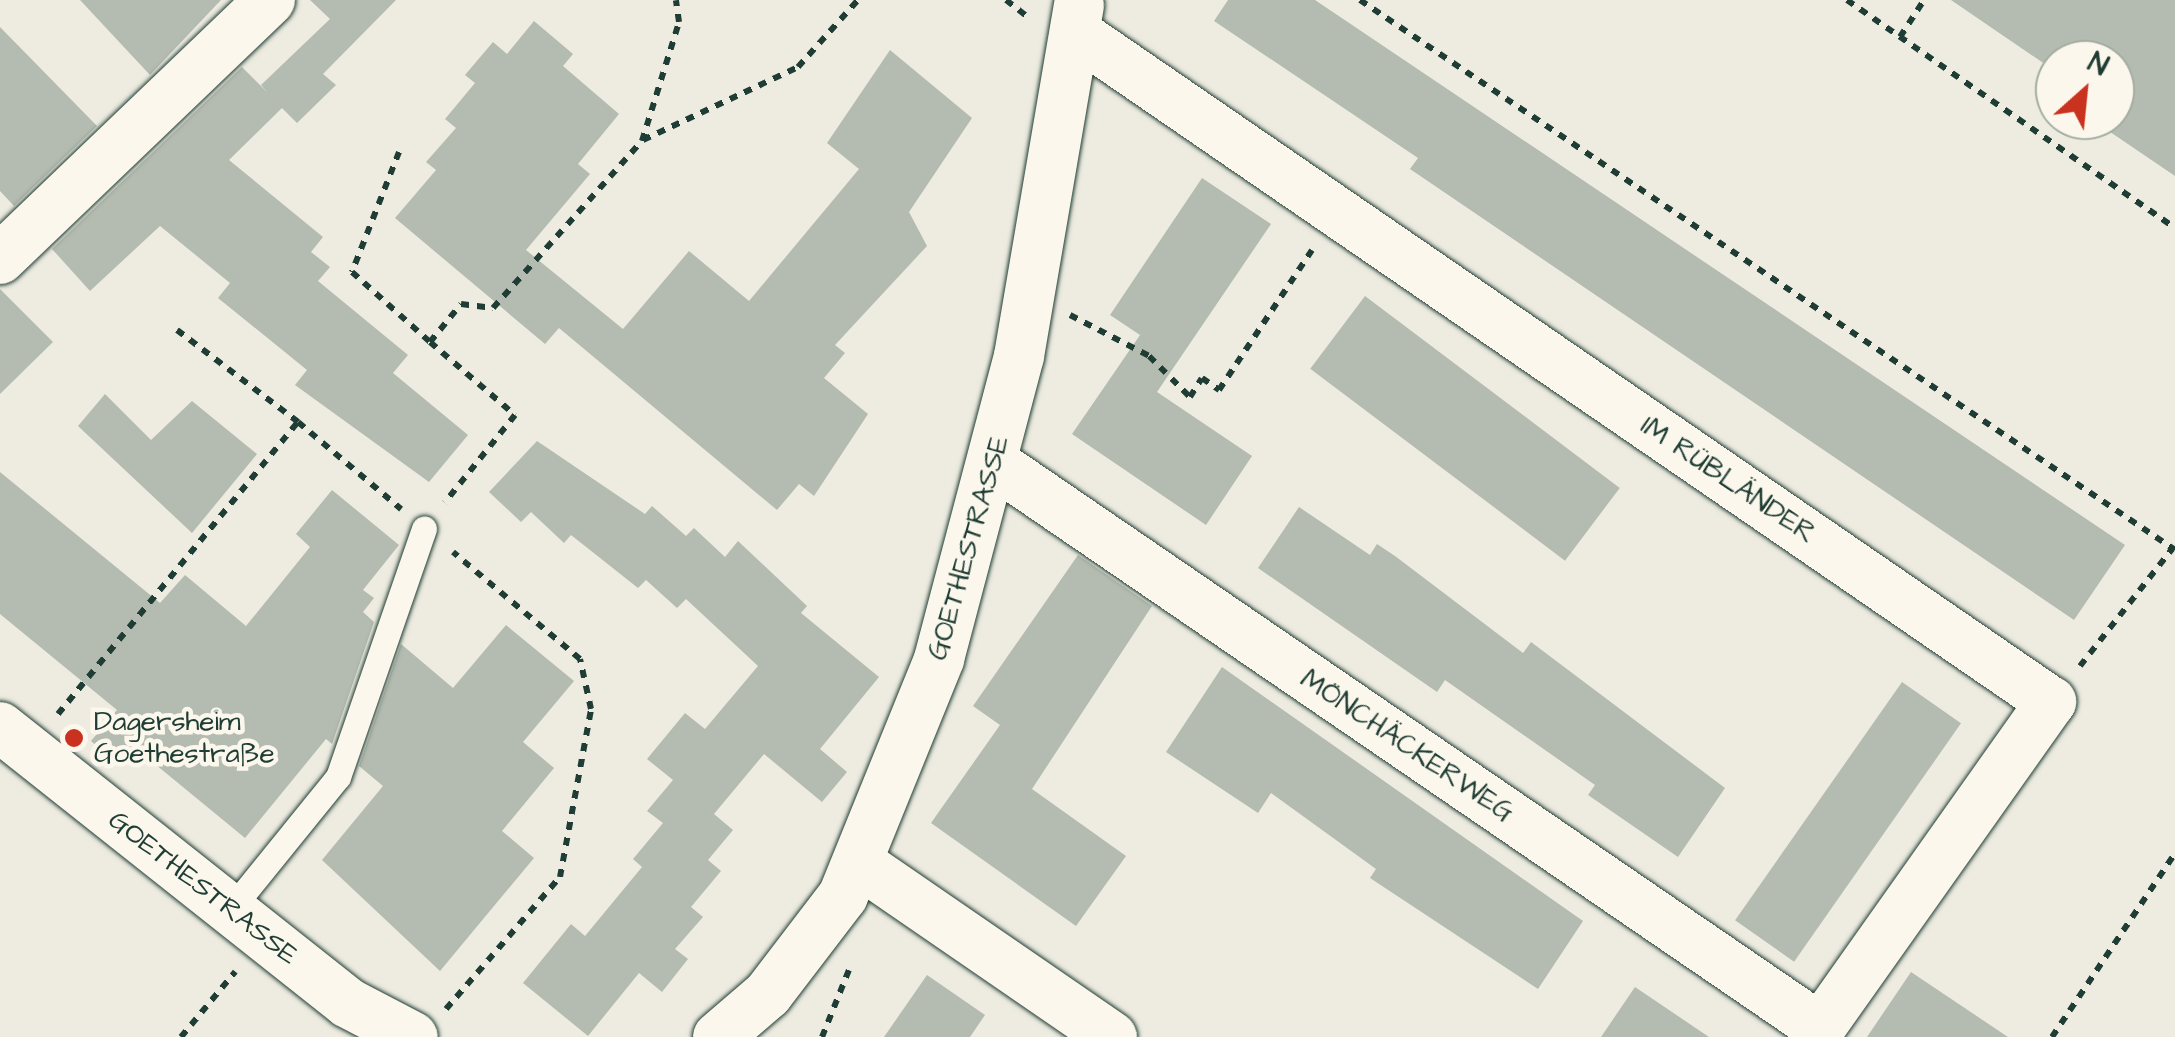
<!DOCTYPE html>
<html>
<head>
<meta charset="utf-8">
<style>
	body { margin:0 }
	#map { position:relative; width:2175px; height:1037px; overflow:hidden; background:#eeece1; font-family:"Architects Daughter",sans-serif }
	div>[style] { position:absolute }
	.building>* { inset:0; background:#b4bbb0; transform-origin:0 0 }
	.path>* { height:6px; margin-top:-3px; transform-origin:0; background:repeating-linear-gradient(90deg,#1f3d34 0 8px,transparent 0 16px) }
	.roads { filter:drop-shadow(0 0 2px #1f3d34) drop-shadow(0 0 2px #1f3d34) }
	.service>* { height:25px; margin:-12.5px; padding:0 12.5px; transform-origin:12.5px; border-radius:12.5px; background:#fbf7ec }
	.minor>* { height:50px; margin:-25px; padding:0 25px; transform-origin:25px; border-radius:25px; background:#fbf7ec }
	.dots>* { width:28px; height:28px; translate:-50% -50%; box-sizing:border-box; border:5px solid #fbf7ec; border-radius:50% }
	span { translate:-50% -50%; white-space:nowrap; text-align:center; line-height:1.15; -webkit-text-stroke:9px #fbf7ec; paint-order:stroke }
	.street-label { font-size:28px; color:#1f3d34 }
	.poi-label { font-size:28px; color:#1f3d34 }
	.left { translate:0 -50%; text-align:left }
	.north { position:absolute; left:2035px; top:40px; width:100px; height:100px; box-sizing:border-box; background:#fbf7ec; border:2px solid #a3ada2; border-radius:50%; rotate:27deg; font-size:28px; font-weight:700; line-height:40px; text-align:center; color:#1f3d34 }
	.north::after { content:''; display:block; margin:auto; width:35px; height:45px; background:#c8321e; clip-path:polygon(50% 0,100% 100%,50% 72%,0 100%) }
</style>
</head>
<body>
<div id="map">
	<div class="building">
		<div style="clip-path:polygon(80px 0,221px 0,150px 75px)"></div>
		<div style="clip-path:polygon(310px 0,396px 0,323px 74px,336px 85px,297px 123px,282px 108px,229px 160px,323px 237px,311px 252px,330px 267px,318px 281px,408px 355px,393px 373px,468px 435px,429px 482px,295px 385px,307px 370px,218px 298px,230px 283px,160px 226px,90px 291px,52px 249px,242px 67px,267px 92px,261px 85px,330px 19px)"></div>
		<div style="clip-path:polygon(1228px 0,1315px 0,2125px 545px,2074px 620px,1410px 169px,1418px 158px,1214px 21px)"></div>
		<div style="clip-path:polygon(1951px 0,2175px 0,2175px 176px,2094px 121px,2115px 120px,2115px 60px,2055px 60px,2055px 71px)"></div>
		<div style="clip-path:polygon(534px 21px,573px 54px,563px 66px,619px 114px,578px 164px,590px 174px,526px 250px,623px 329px,689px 251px,749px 301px,859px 169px,827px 143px,890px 50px,972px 118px,909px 212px,927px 246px,835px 345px,845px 353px,824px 378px,868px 414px,814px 496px,799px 484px,777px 510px,559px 328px,545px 344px,395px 218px,436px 170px,426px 162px,456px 128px,445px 119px,475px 83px,465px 75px,493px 42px,507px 54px)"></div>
		<div style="clip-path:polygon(0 27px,97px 126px,14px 206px,0 191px)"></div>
		<div style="clip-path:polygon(1202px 178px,1271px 224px,1157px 392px,1252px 456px,1206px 525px,1072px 434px,1140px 335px,1110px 315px)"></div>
		<div style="clip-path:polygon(0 289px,53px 342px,0 394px)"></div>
		<div style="left:1365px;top:296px;width:319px;height:91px;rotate:37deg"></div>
		<div style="clip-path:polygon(105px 394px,151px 440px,192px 401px,257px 454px,192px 533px,78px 426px)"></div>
		<div style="clip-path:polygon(537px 441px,645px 514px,652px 506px,686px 536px,694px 528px,725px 557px,738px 541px,807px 606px,801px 613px,879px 677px,820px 749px,847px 772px,822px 802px,764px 754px,714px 814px,733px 830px,708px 860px,721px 871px,691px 907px,703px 917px,675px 949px,688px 959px,662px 992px,639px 973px,588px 1036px,523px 983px,571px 924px,585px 936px,642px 867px,633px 859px,663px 823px,647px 811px,673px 780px,647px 759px,685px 713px,705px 729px,758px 666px,686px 599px,677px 608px,646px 580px,638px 588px,571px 535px,564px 543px,531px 512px,521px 522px,489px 492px)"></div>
		<div style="clip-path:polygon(0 472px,160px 603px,185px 575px,246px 626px,310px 547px,296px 534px,332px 490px,399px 545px,363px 590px,374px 598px,363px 612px,374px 622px,332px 744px,326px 739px,245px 838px,133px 746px,118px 764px,91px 741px,117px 710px,0 614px)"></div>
		<div style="clip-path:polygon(1299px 507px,1370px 555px,1377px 544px,1395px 556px,1523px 653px,1531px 642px,1725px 788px,1678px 857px,1588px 795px,1595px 785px,1445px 680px,1437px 692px,1258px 568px)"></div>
		<div style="clip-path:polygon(1078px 555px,1152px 606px,1032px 789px,1126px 856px,1076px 926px,931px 823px,1000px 725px,973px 706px)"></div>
		<div style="clip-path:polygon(506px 625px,574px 681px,523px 742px,554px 768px,502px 831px,534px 858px,440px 971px,322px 860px,383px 786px,359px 766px,401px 644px,453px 688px)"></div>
		<div style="clip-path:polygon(1222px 667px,1583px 921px,1538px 989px,1370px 878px,1376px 869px,1271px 793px,1258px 813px,1166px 752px)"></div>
		<div style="left:1902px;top:682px;width:72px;height:291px;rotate:35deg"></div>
		<div style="clip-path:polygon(1911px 972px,2008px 1037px,1867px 1037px)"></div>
		<div style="clip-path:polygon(927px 975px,985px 1015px,970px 1037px,884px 1037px)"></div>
		<div style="clip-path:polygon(1635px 987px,1709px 1037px,1601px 1037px)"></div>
	</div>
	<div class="path">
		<div style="left:1006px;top:0;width:29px;rotate:38deg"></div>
		<div style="left:1360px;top:0;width:983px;rotate:34.01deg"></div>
		<div style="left:1847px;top:0;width:399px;rotate:34.8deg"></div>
		<div style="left:1900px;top:37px;width:44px;rotate:-57deg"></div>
		<div style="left:643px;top:140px;width:171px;rotate:-25.2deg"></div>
		<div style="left:798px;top:67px;width:90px;rotate:-48.2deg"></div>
		<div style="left:399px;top:152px;width:129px;rotate:111.4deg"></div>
		<div style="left:352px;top:272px;width:105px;rotate:41.9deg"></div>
		<div style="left:430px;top:342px;width:49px;rotate:-50.8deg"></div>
		<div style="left:461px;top:304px;width:32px;rotate:7deg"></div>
		<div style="left:493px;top:308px;width:224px;rotate:-48.3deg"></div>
		<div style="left:642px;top:141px;width:125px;rotate:-72.7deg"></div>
		<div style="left:679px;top:22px;width:22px;rotate:-98deg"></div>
		<div style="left:1070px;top:315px;width:89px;rotate:27.4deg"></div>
		<div style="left:1149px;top:356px;width:58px;rotate:45deg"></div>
		<div style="left:1190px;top:397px;width:22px;rotate:-58deg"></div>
		<div style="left:1202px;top:378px;width:21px;rotate:35deg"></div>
		<div style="left:1219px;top:390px;width:168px;rotate:-56.4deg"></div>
		<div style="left:177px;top:330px;width:152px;rotate:37.2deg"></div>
		<div style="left:430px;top:342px;width:112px;rotate:40.7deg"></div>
		<div style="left:515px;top:415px;width:112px;rotate:128.8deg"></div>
		<div style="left:2080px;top:666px;width:149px;rotate:-51.8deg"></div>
		<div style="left:58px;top:714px;width:378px;rotate:-50.6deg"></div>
		<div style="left:298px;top:422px;width:135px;rotate:40.2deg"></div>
		<div style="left:446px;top:1009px;width:174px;rotate:-49.2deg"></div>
		<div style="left:560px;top:877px;width:171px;rotate:-79.5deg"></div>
		<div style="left:591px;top:709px;width:51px;rotate:-102.4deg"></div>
		<div style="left:580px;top:659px;width:166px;rotate:-139.9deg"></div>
		<div style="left:181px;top:1037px;width:85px;rotate:-50.3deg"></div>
		<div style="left:822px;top:1037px;width:72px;rotate:-68.1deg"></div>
		<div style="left:2052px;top:1037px;width:221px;rotate:-56.2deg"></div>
	</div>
	<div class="roads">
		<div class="service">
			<div style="left:231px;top:909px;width:170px;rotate:-51deg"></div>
			<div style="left:338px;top:777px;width:263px;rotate:-70.9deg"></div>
		</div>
		<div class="minor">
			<div style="left:0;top:259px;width:374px;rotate:-43.8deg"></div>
			<div style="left:994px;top:463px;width:1001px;rotate:34.37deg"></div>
			<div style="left:1820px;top:1028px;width:400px;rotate:-54.7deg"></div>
			<div style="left:2051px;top:702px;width:1182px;rotate:-145.54deg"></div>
			<div style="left:0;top:727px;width:444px;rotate:38.4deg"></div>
			<div style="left:348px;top:1003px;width:73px;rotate:27.6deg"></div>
			<div style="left:859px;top:863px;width:307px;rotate:34.5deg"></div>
			<div style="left:718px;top:1037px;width:66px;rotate:-40.7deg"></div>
			<div style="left:768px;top:994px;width:123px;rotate:-52.6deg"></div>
			<div style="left:843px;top:896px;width:256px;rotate:-67.9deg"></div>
			<div style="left:939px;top:659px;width:313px;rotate:-75.2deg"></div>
			<div style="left:1019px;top:356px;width:356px;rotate:-80.3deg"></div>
		</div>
	</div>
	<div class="dots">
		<div style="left:74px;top:738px;background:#c8321e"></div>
	</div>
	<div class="street-label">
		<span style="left:1728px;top:480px;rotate:34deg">IM RÜBLÄNDER</span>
		<span style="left:969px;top:548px;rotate:-74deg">GOETHESTRASSE</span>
		<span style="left:1407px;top:746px;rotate:34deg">MÖNCHÄCKERWEG</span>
		<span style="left:203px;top:888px;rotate:38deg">GOETHESTRASSE</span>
	</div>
	<div class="poi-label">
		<span class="left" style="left:94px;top:738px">Dagersheim<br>Goethestraße</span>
	</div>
	<div class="north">N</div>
</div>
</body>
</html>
